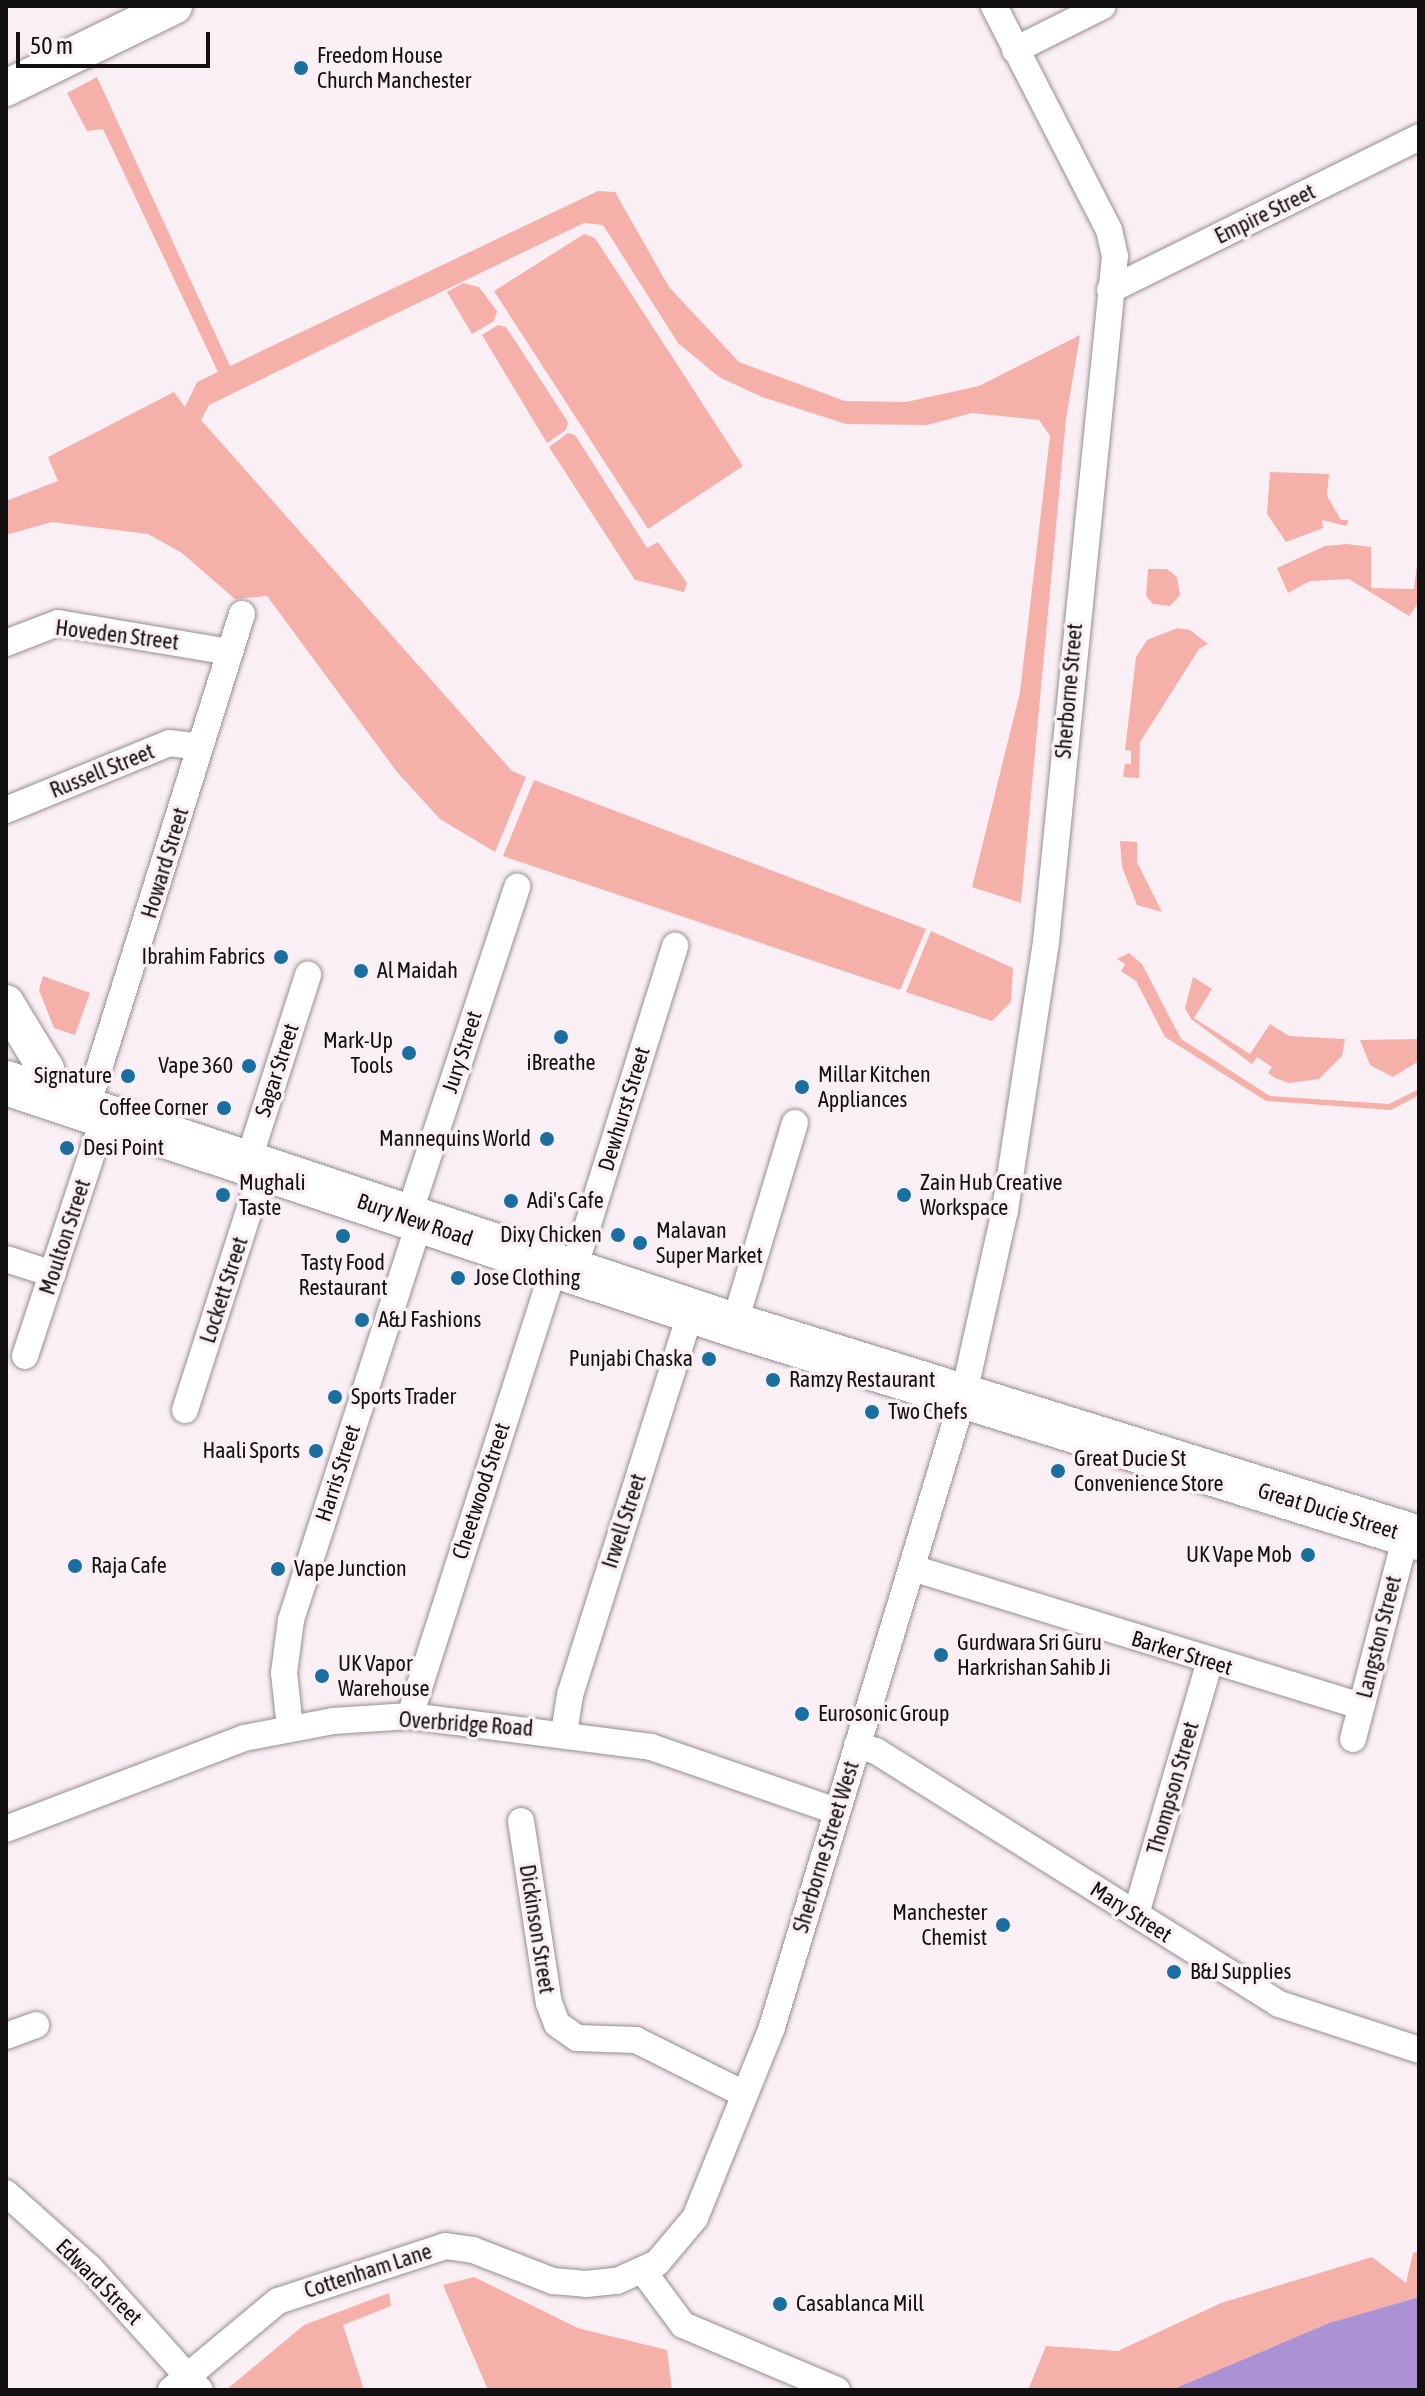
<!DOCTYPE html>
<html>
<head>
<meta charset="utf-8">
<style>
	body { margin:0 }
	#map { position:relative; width:1425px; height:2396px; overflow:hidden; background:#faeff5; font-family:"Asap Condensed",sans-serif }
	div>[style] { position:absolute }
	.green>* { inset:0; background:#f5b0a9 }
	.water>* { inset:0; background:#ac91d5 }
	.roads { filter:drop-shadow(0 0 2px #968d92) drop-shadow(0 0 2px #968d92) }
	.street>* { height:26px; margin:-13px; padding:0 13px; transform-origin:13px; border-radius:13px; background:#fff }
	.secondary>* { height:36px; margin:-18px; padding:0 18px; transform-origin:18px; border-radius:18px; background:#fff }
	.highway>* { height:44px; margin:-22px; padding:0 22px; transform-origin:22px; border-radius:22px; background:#fff }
	.dots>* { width:22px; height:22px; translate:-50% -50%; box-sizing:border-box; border:4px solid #faeff5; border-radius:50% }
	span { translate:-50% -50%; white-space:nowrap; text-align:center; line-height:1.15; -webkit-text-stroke:7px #faeff5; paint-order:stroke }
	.poi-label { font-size:22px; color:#131012 }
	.left { translate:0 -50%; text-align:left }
	.right { translate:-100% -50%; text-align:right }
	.street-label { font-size:22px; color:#131012 }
	.frame { position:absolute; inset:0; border:8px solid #131012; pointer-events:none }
	.scale { position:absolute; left:16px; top:32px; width:194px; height:36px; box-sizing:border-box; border:4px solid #131012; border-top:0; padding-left:10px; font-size:24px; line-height:28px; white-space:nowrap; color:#131012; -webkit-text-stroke:6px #faeff5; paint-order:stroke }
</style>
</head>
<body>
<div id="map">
	<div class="green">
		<div style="clip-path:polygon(97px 77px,230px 366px,598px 191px,615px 192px,669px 287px,739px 362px,845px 401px,906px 402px,979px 386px,1080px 335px,1066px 419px,1021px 903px,972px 887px,1020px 692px,1050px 436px,1039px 420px,972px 413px,927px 425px,846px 424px,762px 397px,719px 377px,678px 343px,603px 225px,584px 223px,366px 328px,209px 405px,201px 420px,512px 771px,526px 777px,495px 852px,440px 819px,397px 772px,267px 596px,235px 599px,182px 553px,148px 534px,52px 522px,6px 535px,6px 501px,58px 481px,48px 457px,174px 392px,185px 407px,197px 382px,218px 372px,103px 129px,87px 131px,67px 93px)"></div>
		<div style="clip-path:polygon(584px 234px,595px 238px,743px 466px,648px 529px,494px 291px)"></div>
		<div style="clip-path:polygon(463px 283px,479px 287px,497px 311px,494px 321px,472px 334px,447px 292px)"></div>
		<div style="clip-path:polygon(498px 325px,506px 327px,568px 422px,566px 430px,547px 443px,482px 335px)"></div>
		<div style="clip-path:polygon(568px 433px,575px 435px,647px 548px,658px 542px,687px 583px,684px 592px,635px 580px,549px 447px)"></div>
		<div style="clip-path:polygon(1270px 472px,1329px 474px,1327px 496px,1341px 520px,1348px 520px,1347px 526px,1322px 520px,1323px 528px,1286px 542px,1267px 514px)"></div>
		<div style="clip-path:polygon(1347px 544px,1371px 547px,1371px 588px,1414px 589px,1419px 548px,1419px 602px,1409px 616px,1349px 579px,1310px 581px,1288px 593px,1277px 568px,1325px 546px)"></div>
		<div style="clip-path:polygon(1148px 569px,1167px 569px,1177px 577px,1180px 595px,1170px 606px,1153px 604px,1146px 596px)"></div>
		<div style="clip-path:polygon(1178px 628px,1190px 630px,1208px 644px,1199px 649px,1140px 742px,1139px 778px,1123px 777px,1125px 764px,1131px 764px,1131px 751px,1125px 750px,1136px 657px,1147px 640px)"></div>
		<div style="clip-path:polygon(534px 780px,926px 929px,900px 990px,503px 856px)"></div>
		<div style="clip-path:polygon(1120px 841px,1137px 842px,1137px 862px,1162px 912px,1137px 905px,1122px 867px)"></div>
		<div style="clip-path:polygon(931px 931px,1013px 968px,1011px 1002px,992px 1021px,906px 992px)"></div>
		<div style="clip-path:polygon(1129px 953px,1142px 964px,1181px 1039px,1270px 1096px,1389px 1104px,1419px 1089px,1419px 1095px,1391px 1110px,1266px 1101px,1165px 1037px,1136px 981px,1121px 971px,1125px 964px,1117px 959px)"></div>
		<div style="clip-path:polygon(43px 976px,90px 993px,75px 1035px,54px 1028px,39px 990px)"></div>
		<div style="clip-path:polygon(1193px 977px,1212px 989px,1194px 1018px,1250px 1054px,1270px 1024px,1289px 1036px,1345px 1039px,1342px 1056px,1319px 1079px,1289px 1083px,1275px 1078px,1268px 1073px,1272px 1067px,1257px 1057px,1252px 1064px,1191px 1019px,1185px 1008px)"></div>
		<div style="clip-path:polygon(1419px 1039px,1419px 1061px,1393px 1077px,1370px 1065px,1360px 1040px)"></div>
		<div style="clip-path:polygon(1419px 2251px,1419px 2297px,1329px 2323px,1171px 2390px,1028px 2390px,1046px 2346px,1118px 2351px,1221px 2303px,1372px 2257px,1406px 2283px,1413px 2253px)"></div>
		<div style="clip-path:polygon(474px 2277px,578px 2328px,667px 2350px,672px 2390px,488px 2390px,443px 2285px)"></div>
		<div style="clip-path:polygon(389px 2293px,391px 2306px,343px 2325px,364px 2390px,226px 2390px,304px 2325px)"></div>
	</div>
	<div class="water">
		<div style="clip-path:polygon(1419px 2297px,1419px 2390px,1171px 2390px,1329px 2323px)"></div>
	</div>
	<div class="roads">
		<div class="street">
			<div style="left:1015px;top:50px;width:98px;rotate:-26.6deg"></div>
			<div style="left:1110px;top:290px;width:345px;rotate:-26.3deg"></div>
			<div style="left:6px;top:643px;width:56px;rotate:-21deg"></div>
			<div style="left:58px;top:623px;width:174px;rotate:9.6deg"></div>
			<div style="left:6px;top:810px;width:176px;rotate:-22.3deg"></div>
			<div style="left:169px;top:743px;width:31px;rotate:7deg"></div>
			<div style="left:86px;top:1110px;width:520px;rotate:-72.54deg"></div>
			<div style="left:247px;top:1165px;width:200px;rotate:-72.2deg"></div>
			<div style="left:408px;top:1217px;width:348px;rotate:-71.7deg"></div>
			<div style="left:6px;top:1259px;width:49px;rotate:17.7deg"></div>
			<div style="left:573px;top:1272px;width:342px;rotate:-72.6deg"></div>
			<div style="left:734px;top:1325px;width:211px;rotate:-73.2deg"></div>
			<div style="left:25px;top:1356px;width:252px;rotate:-71.7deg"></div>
			<div style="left:185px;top:1410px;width:252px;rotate:-72.2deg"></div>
			<div style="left:912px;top:1568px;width:470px;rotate:17.1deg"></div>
			<div style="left:410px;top:1716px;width:472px;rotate:-72.2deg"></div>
			<div style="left:290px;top:1728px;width:55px;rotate:-96.2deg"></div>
			<div style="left:284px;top:1673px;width:53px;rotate:-82.5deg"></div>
			<div style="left:291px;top:1620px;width:419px;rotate:-72.1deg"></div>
			<div style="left:564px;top:1733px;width:38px;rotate:-81deg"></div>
			<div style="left:570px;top:1695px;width:403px;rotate:-72.5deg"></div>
			<div style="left:1353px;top:1739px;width:211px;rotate:-75.4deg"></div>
			<div style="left:857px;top:1745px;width:20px;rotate:18deg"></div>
			<div style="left:876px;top:1751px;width:476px;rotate:32.1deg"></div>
			<div style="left:1279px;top:2004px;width:147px;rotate:18.2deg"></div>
			<div style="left:521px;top:1821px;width:184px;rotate:81.3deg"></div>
			<div style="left:549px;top:2003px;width:22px;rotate:69deg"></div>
			<div style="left:557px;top:2024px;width:24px;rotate:35deg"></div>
			<div style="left:577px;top:2038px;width:59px;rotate:1.9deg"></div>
			<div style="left:636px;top:2040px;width:121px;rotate:26.6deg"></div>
			<div style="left:6px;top:1829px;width:255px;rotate:-20.9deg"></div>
			<div style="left:244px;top:1738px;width:91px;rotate:-10.8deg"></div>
			<div style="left:333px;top:1721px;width:77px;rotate:-3.7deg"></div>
			<div style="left:410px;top:1716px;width:243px;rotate:7.3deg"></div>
			<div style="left:651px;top:1747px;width:196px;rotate:19.1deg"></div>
			<div style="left:1136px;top:1914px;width:264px;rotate:-73.7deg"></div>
			<div style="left:6px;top:2036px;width:32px;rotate:-20deg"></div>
			<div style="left:6px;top:2193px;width:113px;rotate:41.8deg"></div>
			<div style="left:90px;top:2268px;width:164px;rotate:48deg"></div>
			<div style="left:643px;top:2271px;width:67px;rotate:53.5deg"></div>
			<div style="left:683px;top:2325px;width:167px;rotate:22.9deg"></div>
			<div style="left:171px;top:2390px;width:139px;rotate:-39.8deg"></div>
			<div style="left:278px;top:2301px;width:176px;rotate:-18.2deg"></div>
			<div style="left:445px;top:2246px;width:28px;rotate:8deg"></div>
			<div style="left:473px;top:2250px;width:86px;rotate:21.2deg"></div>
			<div style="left:553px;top:2281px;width:33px;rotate:5deg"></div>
			<div style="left:586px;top:2284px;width:31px;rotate:-6deg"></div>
			<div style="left:617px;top:2281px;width:44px;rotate:-24.2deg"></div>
			<div style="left:657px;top:2263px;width:59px;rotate:-49.8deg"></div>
			<div style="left:695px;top:2218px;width:206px;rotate:-68deg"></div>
			<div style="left:772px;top:2027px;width:657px;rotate:-73.11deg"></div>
			<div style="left:963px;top:1398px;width:193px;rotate:-77.4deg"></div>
			<div style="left:1005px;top:1210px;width:271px;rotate:-81.3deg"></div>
			<div style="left:1046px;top:942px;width:689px;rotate:-84.26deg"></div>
			<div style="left:1115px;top:256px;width:27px;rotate:-103deg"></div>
			<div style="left:1109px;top:230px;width:252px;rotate:-117.2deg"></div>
		</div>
		<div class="secondary">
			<div style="left:6px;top:88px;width:187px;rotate:-26deg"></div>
			<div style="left:6px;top:1003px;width:77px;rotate:58.8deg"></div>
			<div style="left:46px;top:1069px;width:26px;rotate:108deg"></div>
		</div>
		<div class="highway">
			<div style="left:6px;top:1083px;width:767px;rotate:18.39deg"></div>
			<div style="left:734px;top:1325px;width:717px;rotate:17.27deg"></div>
		</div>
	</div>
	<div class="dots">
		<div style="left:301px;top:68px;background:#1a6fa0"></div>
		<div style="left:281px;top:957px;background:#1a6fa0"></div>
		<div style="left:361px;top:971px;background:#1a6fa0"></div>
		<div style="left:561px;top:1037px;background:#1a6fa0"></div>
		<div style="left:409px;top:1053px;background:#1a6fa0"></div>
		<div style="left:249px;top:1066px;background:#1a6fa0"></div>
		<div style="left:128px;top:1076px;background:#1a6fa0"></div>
		<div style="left:802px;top:1087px;background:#1a6fa0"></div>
		<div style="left:224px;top:1108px;background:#1a6fa0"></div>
		<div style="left:547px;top:1139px;background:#1a6fa0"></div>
		<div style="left:67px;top:1148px;background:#1a6fa0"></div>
		<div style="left:223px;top:1195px;background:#1a6fa0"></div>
		<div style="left:904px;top:1195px;background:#1a6fa0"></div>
		<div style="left:511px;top:1201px;background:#1a6fa0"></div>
		<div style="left:618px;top:1235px;background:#1a6fa0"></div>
		<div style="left:343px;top:1236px;background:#1a6fa0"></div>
		<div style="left:640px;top:1243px;background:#1a6fa0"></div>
		<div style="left:458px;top:1278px;background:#1a6fa0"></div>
		<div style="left:362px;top:1320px;background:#1a6fa0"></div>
		<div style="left:709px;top:1359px;background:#1a6fa0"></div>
		<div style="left:773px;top:1380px;background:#1a6fa0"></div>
		<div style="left:335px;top:1397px;background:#1a6fa0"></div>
		<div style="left:872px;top:1412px;background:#1a6fa0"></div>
		<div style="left:316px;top:1451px;background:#1a6fa0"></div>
		<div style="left:1058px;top:1471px;background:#1a6fa0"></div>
		<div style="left:1308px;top:1555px;background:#1a6fa0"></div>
		<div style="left:75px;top:1566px;background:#1a6fa0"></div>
		<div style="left:278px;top:1569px;background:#1a6fa0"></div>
		<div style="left:941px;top:1655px;background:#1a6fa0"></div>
		<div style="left:322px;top:1676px;background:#1a6fa0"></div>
		<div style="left:802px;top:1714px;background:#1a6fa0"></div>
		<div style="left:1003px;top:1925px;background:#1a6fa0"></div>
		<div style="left:1174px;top:1972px;background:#1a6fa0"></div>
		<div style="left:780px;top:2304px;background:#1a6fa0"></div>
	</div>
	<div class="poi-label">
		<span class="left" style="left:317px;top:68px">Freedom House<br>Church Manchester</span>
		<span class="right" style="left:265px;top:957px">Ibrahim Fabrics</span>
		<span class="left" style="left:377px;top:971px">Al Maidah</span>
		<span class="right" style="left:393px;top:1053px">Mark-Up<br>Tools</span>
		<span style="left:561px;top:1063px">iBreathe</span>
		<span class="right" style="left:233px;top:1066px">Vape 360</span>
		<span class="left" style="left:818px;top:1087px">Millar Kitchen<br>Appliances</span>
		<span class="right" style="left:112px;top:1076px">Signature</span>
		<span class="right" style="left:208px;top:1108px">Coffee Corner</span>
		<span class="right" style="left:531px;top:1139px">Mannequins World</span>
		<span class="left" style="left:83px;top:1148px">Desi Point</span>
		<span class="left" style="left:239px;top:1195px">Mughali<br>Taste</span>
		<span class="left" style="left:920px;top:1195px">Zain Hub Creative<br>Workspace</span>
		<span class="left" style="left:527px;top:1201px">Adi's Cafe</span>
		<span class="left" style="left:656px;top:1243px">Malavan<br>Super Market</span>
		<span class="right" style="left:602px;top:1235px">Dixy Chicken</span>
		<span style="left:343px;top:1275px">Tasty Food<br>Restaurant</span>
		<span class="left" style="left:474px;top:1278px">Jose Clothing</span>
		<span class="left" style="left:378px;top:1320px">A&amp;J Fashions</span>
		<span class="right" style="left:693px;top:1359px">Punjabi Chaska</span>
		<span class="left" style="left:789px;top:1380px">Ramzy Restaurant</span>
		<span class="left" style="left:351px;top:1397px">Sports Trader</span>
		<span class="left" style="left:888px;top:1412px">Two Chefs</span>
		<span class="right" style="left:300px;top:1451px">Haali Sports</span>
		<span class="left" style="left:1074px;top:1471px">Great Ducie St<br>Convenience Store</span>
		<span class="right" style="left:1292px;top:1555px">UK Vape Mob</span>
		<span class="left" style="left:91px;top:1566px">Raja Cafe</span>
		<span class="left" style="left:294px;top:1569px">Vape Junction</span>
		<span class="left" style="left:957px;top:1655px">Gurdwara Sri Guru<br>Harkrishan Sahib Ji</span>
		<span class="left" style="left:338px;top:1676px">UK Vapor<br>Warehouse</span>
		<span class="left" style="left:818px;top:1714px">Eurosonic Group</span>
		<span class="right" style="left:987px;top:1925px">Manchester<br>Chemist</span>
		<span class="left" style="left:1190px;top:1972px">B&amp;J Supplies</span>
		<span class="left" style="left:796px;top:2304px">Casablanca Mill</span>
	</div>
	<div class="street-label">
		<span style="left:1265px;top:214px;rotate:-26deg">Empire Street</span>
		<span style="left:117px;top:635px;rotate:7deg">Hoveden Street</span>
		<span style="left:1069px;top:691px;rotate:-85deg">Sherborne Street</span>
		<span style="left:102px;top:771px;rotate:-22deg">Russell Street</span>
		<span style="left:165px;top:863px;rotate:-73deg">Howard Street</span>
		<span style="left:462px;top:1052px;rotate:-72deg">Jury Street</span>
		<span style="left:277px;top:1070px;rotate:-72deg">Sagar Street</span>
		<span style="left:624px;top:1109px;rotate:-73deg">Dewhurst Street</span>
		<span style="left:415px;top:1220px;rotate:19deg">Bury New Road</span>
		<span style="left:65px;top:1237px;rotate:-72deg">Moulton Street</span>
		<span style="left:224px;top:1290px;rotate:-72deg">Lockett Street</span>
		<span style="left:338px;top:1473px;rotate:-72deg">Harris Street</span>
		<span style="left:481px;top:1491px;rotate:-72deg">Cheetwood Street</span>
		<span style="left:1328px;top:1511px;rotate:17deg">Great Ducie Street</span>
		<span style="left:624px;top:1521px;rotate:-72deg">Irwell Street</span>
		<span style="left:1379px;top:1637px;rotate:-76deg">Langston Street</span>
		<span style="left:1182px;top:1653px;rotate:17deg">Barker Street</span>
		<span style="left:466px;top:1724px;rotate:4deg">Overbridge Road</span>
		<span style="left:1173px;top:1788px;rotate:-74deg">Thompson Street</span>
		<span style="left:826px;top:1847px;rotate:-73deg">Sherborne Street West</span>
		<span style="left:1131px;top:1912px;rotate:33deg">Mary Street</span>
		<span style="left:537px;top:1929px;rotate:81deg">Dickinson Street</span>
		<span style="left:368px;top:2271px;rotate:-18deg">Cottenham Lane</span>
		<span style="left:99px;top:2282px;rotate:45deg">Edward Street</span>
	</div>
	<div class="frame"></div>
	<div class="scale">50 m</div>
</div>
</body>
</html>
